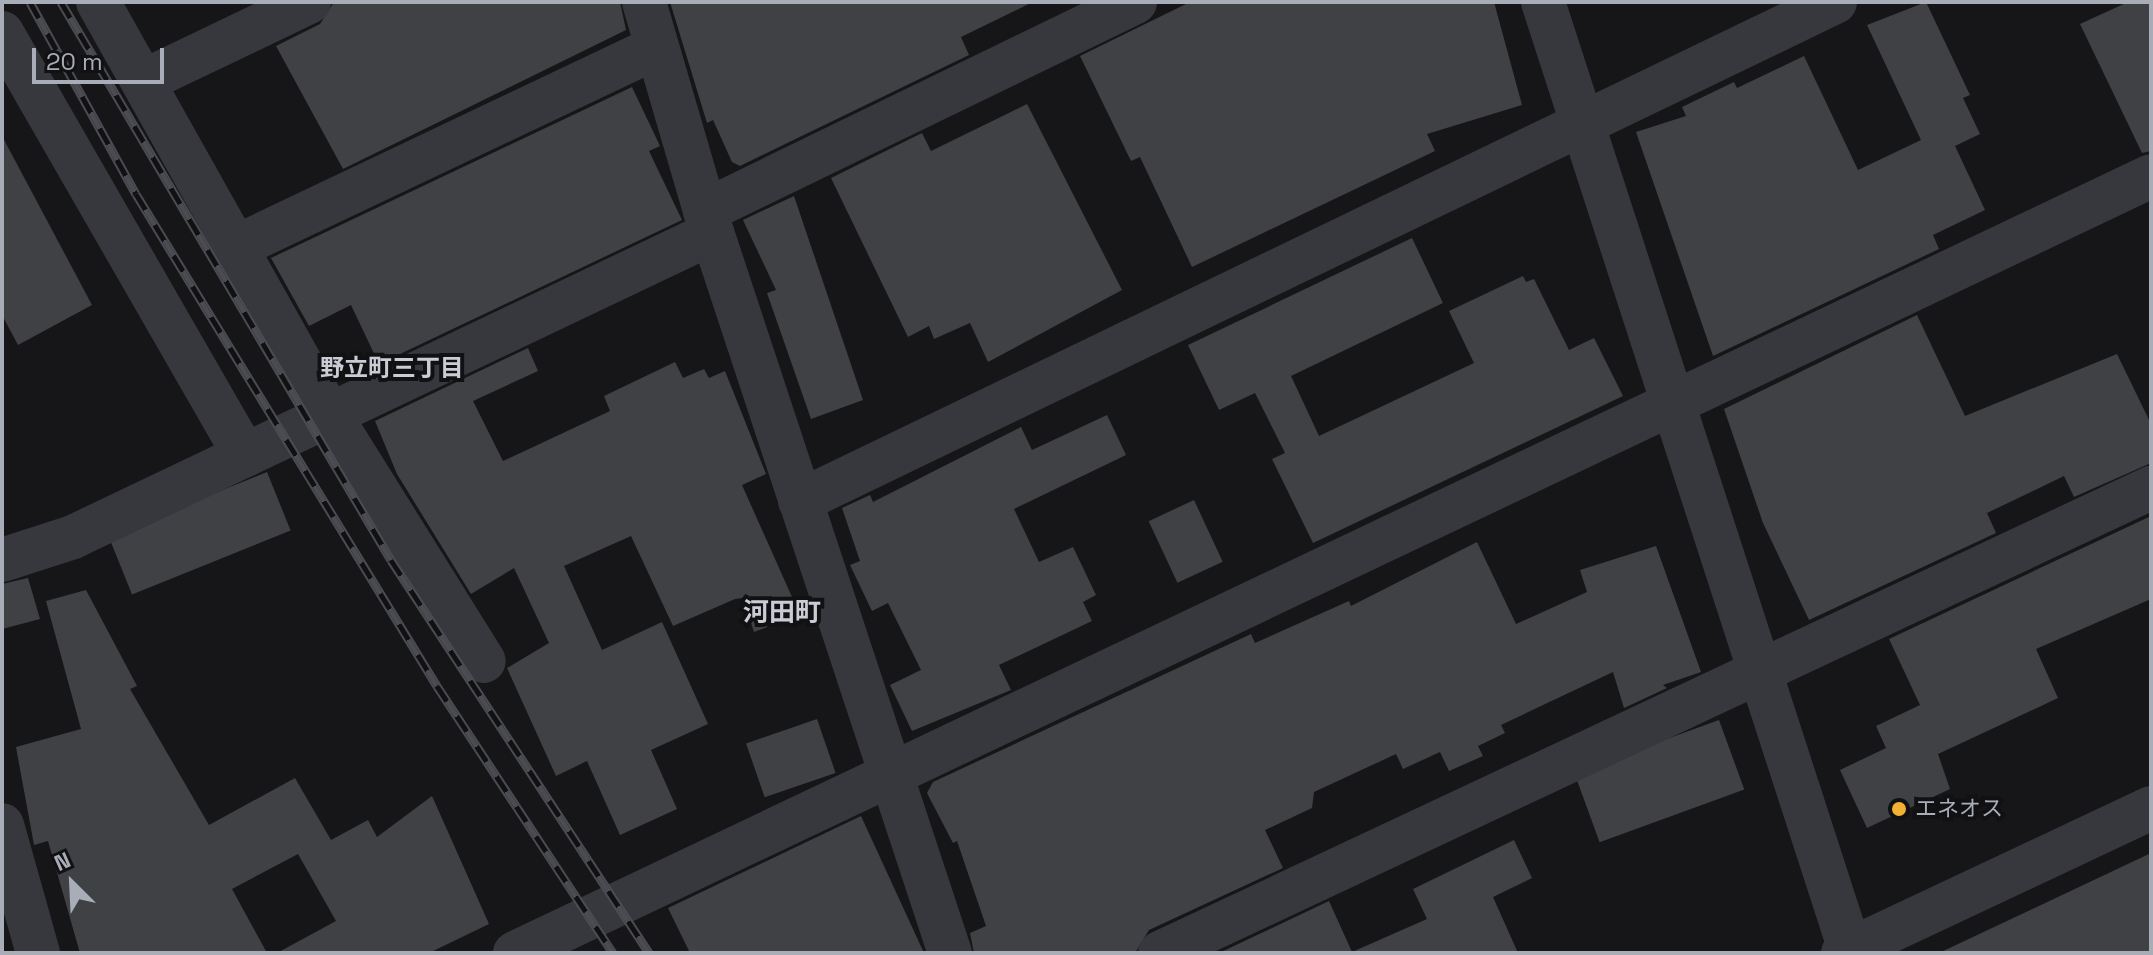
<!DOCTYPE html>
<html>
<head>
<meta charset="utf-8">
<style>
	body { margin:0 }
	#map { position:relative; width:2153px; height:955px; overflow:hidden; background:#161618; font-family:"Space Grotesk","Noto Sans JP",sans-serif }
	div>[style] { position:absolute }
	.building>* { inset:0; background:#404145; transform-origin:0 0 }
	.minor>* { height:44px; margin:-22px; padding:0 22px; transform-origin:22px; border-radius:22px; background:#37383d }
	.tertiary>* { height:44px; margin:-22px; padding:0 22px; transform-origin:22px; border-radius:22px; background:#37383d }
	.rail>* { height:9px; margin-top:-4.5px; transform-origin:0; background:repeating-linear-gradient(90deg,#111113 0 18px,#4a4c52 0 36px); box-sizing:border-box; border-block:2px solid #4a4c52 }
	.dots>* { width:22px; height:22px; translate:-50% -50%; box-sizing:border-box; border:4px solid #111113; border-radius:50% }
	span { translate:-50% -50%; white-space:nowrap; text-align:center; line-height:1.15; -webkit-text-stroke:8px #111113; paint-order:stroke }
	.poi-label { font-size:22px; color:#a8adb8 }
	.left { translate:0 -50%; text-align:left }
	.neighbourhood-label { font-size:24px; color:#c9ccd4; font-weight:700 }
	.quarter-label { font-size:26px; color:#c9ccd4; font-weight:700 }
	.frame { position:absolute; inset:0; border:4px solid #a8adb8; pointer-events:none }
	.north { position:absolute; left:32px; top:843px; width:80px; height:80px; -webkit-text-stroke:6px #111113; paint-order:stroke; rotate:336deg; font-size:22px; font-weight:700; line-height:32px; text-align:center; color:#a8adb8 }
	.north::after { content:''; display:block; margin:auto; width:28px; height:36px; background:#a8adb8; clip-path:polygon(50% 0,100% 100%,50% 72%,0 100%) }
	.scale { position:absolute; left:32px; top:48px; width:132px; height:36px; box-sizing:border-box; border:4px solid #a8adb8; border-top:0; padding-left:10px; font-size:24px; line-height:28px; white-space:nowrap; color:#a8adb8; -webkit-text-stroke:6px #111113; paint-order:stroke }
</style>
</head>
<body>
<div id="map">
	<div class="building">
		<div style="clip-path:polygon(334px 2px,620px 2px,626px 30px,343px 169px,276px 46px,320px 24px)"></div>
		<div style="clip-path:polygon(670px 2px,1033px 2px,961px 37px,969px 55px,740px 166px,732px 162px,713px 120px,707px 123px)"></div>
		<div style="clip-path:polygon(1190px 2px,1494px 2px,1522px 105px,1427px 134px,1435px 151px,1192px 267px,1140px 157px,1131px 161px,1080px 56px)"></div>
		<div style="clip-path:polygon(1926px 2px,1970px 95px,1963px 98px,1980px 134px,1955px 146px,1985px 210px,1933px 235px,1939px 249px,1713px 356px,1636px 132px,1686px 116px,1682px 107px,1734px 82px,1737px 88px,1804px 56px,1858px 170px,1921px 140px,1867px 25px)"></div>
		<div style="clip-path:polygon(2128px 2px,2151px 2px,2151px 151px,2142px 153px,2080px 24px)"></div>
		<div style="clip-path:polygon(632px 87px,660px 146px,649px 151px,682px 220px,379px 364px,351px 305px,309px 326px,271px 258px)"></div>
		<div style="clip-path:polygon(1027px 104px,1122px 290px,988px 362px,970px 323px,934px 339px,929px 326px,908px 337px,831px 178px,922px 133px,931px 151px)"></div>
		<div style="clip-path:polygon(2px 136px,92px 305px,18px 345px,2px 315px)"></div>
		<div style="clip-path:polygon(794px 196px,863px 400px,811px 419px,767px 293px,776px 290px,743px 220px)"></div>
		<div style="clip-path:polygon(1412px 238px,1443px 303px,1291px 376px,1319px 436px,1474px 363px,1449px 311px,1523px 276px,1526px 282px,1534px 279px,1569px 350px,1594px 338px,1623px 396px,1313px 543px,1272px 459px,1285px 453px,1255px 393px,1219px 410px,1188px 345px)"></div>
		<div style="clip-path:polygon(1917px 315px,1965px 416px,2117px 354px,2151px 424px,2151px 463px,2074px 497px,2064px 476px,1987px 513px,1996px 533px,1809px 620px,1763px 523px,1724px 409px)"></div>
		<div style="clip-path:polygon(528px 348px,538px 371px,473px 401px,503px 461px,610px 411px,604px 396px,675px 362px,683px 378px,704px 369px,709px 378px,725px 371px,766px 474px,742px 485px,800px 615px,754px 632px,743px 598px,735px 599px,673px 626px,631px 536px,564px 566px,602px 650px,662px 622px,708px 724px,651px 750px,677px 809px,620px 835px,587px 761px,556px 776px,507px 668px,549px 643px,514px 568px,471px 594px,397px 474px,375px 421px)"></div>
		<div style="clip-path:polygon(1107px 415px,1126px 455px,1014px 509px,1039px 562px,1073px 547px,1096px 595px,1083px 602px,1092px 621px,999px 665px,1011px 690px,912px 731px,890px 685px,921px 670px,888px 603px,872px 611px,850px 565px,860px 561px,842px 508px,870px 495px,873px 502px,1021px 427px,1032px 450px)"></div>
		<div style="left:267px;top:472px;width:63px;height:171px;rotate:68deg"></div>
		<div style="left:1194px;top:500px;width:68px;height:50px;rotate:65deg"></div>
		<div style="clip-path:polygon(2151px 516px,2151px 599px,2036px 649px,2058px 698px,1938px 754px,1950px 789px,1867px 828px,1840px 770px,1886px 748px,1876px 726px,1920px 705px,1889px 639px)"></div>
		<div style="clip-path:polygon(1477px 542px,1516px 624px,1587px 592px,1580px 570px,1656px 546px,1701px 672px,1663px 685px,1667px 688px,1624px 708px,1613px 672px,1501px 725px,1505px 733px,1478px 746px,1483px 756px,1449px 771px,1440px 752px,1403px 769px,1396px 754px,1314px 792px,1312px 808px,1265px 830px,1283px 868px,1149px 930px,1135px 953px,974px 953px,970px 933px,986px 926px,957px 841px,953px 843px,927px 793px,933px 782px,1251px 634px,1255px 643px,1349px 601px,1351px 606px)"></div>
		<div style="clip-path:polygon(28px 578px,40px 619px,2px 629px,2px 584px)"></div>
		<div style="clip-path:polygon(86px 590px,137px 686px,130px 689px,209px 825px,295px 778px,331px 840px,368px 820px,377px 837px,432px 796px,489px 924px,429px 953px,277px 953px,336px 921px,298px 854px,232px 889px,267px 953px,80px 953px,48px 841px,34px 845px,16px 747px,81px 729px,46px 601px)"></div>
		<div style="left:817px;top:719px;width:57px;height:75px;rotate:71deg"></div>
		<div style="left:1719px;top:720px;width:74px;height:154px;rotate:70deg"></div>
		<div style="clip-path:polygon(861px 816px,924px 953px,690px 953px,668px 908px)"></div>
		<div style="clip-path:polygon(1514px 840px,1532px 878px,1493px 897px,1518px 953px,1219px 953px,1329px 901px,1352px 952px,1427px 919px,1413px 889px)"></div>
		<div style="clip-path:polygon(2151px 853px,2151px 953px,1939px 953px)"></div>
	</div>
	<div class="minor">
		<div style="left:98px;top:2px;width:474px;rotate:60.7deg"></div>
		<div style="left:330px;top:415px;width:290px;rotate:58deg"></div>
		<div style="left:644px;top:2px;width:218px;rotate:73.7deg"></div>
		<div style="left:705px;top:211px;width:781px;rotate:71.73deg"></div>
		<div style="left:2px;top:33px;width:487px;rotate:60.1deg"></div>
		<div style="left:144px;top:81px;width:183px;rotate:-25.6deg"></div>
		<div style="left:705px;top:211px;width:478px;rotate:-25.9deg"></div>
		<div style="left:236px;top:247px;width:466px;rotate:-25.4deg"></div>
		<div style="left:800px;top:501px;width:1149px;rotate:-25.74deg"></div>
		<div style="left:2px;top:560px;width:75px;rotate:-17.9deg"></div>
		<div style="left:73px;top:537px;width:708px;rotate:-25.44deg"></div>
		<div style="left:2px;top:825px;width:133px;rotate:74.3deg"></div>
		<div style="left:515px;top:953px;width:1811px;rotate:-25.4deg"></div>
		<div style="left:1160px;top:953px;width:1095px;rotate:-25.14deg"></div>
	</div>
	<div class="tertiary">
		<div style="left:1543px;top:2px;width:1000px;rotate:72.05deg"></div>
		<div style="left:1843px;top:953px;width:340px;rotate:-25.2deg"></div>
	</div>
	<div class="rail">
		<div style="left:30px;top:2px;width:219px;rotate:61.1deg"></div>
		<div style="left:136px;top:194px;width:577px;rotate:58.54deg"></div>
		<div style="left:437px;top:686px;width:320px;rotate:56.6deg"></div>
		<div style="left:61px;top:2px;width:648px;rotate:59.4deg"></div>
		<div style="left:391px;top:560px;width:470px;rotate:56.7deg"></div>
	</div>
	<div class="dots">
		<div style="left:1899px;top:809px;background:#f2b134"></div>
	</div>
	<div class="poi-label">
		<span class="left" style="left:1915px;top:809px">エネオス</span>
	</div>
	<div class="neighbourhood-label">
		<span style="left:392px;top:368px">野立町三丁目</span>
	</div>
	<div class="quarter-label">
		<span style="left:782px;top:613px">河田町</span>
	</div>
	<div class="frame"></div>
	<div class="north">N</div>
	<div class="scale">20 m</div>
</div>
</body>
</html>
